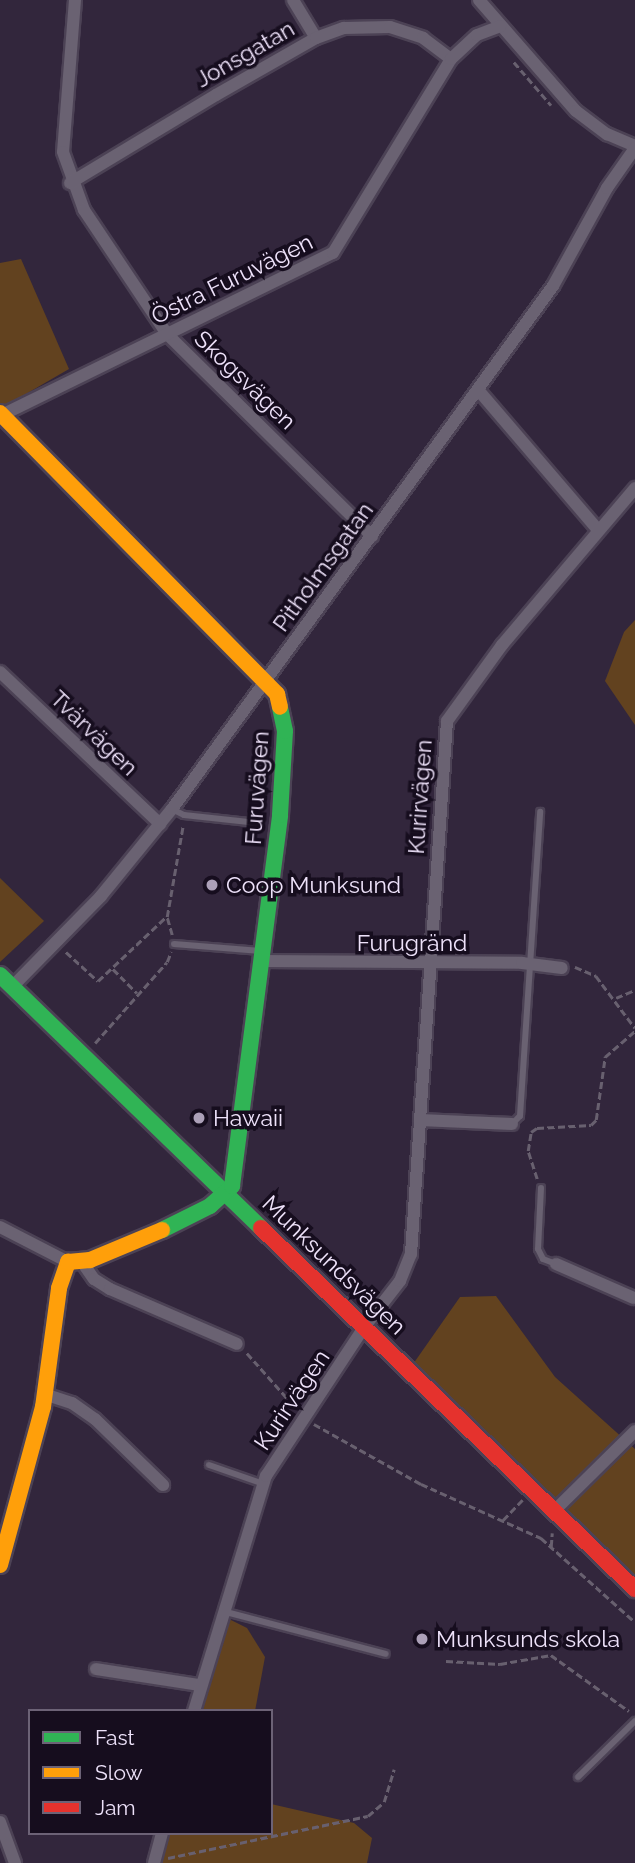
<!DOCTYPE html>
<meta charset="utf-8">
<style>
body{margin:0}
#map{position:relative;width:635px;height:1863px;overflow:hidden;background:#32263c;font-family:Raleway,sans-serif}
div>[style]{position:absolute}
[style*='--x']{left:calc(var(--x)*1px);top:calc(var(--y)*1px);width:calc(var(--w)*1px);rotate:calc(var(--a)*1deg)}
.green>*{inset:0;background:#62421f}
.path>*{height:2.5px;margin-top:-1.25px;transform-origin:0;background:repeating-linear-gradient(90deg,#68606f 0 7px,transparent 0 10.5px)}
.roads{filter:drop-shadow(2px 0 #4c4255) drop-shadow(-2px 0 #4c4255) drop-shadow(0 2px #4c4255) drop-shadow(0 -2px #4c4255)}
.lane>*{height:6px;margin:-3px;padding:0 3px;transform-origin:3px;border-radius:3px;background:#6a6272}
.street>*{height:12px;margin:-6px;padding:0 6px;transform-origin:6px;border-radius:6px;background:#6a6272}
.fast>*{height:16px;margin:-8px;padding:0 8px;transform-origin:8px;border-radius:8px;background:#30b455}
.slow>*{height:16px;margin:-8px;padding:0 8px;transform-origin:8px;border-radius:8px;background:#ff9f0a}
.jam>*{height:16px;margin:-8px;padding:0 8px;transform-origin:8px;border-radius:8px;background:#e5322d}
.dots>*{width:19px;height:19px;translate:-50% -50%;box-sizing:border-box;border:4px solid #160d1e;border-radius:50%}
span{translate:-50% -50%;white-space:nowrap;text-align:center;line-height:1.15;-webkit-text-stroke:7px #160d1e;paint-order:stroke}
.street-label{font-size:23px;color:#eee2fa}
.poi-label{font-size:23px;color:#eee2fa}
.left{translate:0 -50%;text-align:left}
.legend{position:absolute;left:28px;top:1709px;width:245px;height:126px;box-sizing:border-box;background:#160d1e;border:2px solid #6c6276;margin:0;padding:9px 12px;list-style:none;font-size:21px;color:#eee2fa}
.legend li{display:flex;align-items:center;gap:14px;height:35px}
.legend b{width:35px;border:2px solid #6c6276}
</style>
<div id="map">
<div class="green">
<div style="clip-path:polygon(21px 259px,69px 369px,0 409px,0 263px)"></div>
<div style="clip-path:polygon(635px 620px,635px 725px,605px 681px,624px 632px)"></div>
<div style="clip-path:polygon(0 878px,44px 921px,0 962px)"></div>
<div style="clip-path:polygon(496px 1296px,555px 1377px,635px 1449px,635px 1598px,404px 1377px,460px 1297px)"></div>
<div style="clip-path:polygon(223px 1616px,247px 1628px,265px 1657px,255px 1711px,196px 1711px)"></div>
<div style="clip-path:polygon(271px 1804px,354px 1823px,372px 1838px,367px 1863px,146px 1863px,156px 1833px,271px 1833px)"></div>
</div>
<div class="path">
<div style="--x:514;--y:62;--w:57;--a:49.3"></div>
<div style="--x:172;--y:935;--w:19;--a:-106"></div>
<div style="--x:167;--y:917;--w:93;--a:-80.1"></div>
<div style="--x:66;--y:952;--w:43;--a:42.2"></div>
<div style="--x:98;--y:981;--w:93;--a:-43.3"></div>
<div style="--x:575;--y:967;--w:23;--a:23"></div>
<div style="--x:596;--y:976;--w:65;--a:53.1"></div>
<div style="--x:113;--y:969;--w:34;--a:45"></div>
<div style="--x:616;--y:998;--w:21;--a:-23"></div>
<div style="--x:95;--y:1043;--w:108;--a:-48.4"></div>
<div style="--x:167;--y:962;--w:11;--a:-68"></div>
<div style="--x:537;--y:1179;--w:29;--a:-108"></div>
<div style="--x:528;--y:1151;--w:19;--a:-81"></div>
<div style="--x:531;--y:1132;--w:7;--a:-34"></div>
<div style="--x:537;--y:1128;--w:54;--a:-3.2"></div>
<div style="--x:591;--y:1125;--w:7;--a:-45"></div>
<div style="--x:596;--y:1120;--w:64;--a:-81.9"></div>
<div style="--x:605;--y:1057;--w:40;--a:-41"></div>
<div style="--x:247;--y:1353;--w:74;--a:48.3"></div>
<div style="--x:314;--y:1424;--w:123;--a:29.3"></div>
<div style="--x:421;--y:1484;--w:132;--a:24.2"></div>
<div style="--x:541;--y:1538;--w:126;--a:41.8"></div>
<div style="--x:503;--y:1520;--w:28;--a:-46"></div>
<div style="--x:551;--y:1547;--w:14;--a:-86"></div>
<div style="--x:446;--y:1661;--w:54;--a:3.2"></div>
<div style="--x:500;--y:1664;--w:52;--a:-10"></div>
<div style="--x:551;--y:1655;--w:96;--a:35.7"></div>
<div style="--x:168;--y:1858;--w:204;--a:-11.9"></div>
<div style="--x:368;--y:1816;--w:21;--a:-41"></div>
<div style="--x:384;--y:1802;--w:34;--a:-73"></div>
</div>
<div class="roads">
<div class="lane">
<div style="--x:172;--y:809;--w:13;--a:27"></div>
<div style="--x:184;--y:815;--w:65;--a:6.1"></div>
<div style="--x:174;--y:944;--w:87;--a:4.6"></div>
<div style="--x:512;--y:1124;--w:11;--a:-45"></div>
<div style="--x:520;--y:1116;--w:305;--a:-86.2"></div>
<div style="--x:541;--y:1188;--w:61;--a:92.8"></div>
<div style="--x:538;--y:1249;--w:11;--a:63"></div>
<div style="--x:543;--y:1259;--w:14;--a:21"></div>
<div style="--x:209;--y:1465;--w:58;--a:19.1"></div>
<div style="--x:226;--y:1612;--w:165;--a:14.7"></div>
<div style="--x:578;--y:1777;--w:80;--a:-44.5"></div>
</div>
<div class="street">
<div style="--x:75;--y:0;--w:152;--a:94.5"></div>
<div style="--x:63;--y:152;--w:62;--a:70.1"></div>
<div style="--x:84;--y:210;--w:149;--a:56.2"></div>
<div style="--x:167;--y:334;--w:288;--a:44.6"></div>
<div style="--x:293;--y:0;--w:44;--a:58.8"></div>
<div style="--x:479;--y:0;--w:147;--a:48.9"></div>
<div style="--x:576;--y:111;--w:39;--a:37"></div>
<div style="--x:607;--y:134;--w:30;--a:23"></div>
<div style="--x:70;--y:183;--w:170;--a:-31.1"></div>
<div style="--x:216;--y:95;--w:115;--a:-29.7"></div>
<div style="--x:316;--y:38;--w:30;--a:-20"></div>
<div style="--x:344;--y:28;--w:46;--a:-1.2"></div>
<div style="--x:390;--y:27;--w:35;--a:18"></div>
<div style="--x:423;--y:38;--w:35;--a:37"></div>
<div style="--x:479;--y:391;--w:183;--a:49.4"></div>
<div style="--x:4;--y:414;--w:366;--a:-26.1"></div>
<div style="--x:333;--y:253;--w:227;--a:-58.7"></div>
<div style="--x:451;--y:59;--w:35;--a:-43"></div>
<div style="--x:477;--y:35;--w:25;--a:-21"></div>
<div style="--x:0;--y:672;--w:221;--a:43.5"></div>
<div style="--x:262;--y:961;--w:260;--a:0.4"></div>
<div style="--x:522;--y:963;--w:40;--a:7.1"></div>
<div style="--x:12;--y:987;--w:127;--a:-45.6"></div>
<div style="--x:101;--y:896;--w:112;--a:-50.8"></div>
<div style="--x:172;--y:809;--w:647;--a:-53.93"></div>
<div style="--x:553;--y:286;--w:112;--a:-61.1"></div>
<div style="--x:607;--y:188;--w:49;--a:-55"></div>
<div style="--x:420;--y:1120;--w:92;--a:2.5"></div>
<div style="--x:0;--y:1227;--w:76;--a:27.2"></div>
<div style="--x:82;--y:1262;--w:21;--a:55"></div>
<div style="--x:94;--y:1279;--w:19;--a:32"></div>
<div style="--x:110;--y:1289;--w:138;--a:23.4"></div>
<div style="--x:556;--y:1264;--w:85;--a:23.6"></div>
<div style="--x:44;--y:1394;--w:29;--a:18"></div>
<div style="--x:72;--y:1403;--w:28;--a:35"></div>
<div style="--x:95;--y:1419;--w:95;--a:44.1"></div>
<div style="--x:554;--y:1511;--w:114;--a:-44.6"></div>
<div style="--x:96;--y:1669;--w:104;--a:8.8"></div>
<div style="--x:194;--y:1711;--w:246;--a:-73"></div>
<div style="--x:266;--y:1476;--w:180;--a:-56.6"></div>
<div style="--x:365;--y:1326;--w:57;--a:-52.1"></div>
<div style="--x:400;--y:1281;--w:29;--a:-68"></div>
<div style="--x:411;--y:1254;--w:534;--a:-86.14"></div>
<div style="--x:447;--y:721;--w:94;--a:-54.1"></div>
<div style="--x:502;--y:645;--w:206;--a:-49.7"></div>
<div style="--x:0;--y:1822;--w:44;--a:69.9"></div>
<div style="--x:154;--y:1863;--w:31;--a:-75"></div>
</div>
<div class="fast">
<div style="--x:0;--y:975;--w:363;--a:44.1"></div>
<div style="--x:162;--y:1230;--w:54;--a:-26.6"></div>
<div style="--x:210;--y:1206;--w:30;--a:-42"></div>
<div style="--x:232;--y:1186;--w:374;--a:-82.6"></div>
<div style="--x:280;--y:815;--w:84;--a:-86.6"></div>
<div style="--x:285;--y:731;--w:25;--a:-102"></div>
</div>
<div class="slow">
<div style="--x:0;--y:413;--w:395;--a:45.4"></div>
<div style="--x:277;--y:694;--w:13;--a:77"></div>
<div style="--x:0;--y:1565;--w:164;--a:-74.8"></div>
<div style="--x:43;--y:1407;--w:120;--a:-82.3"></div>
<div style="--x:59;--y:1288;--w:28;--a:-71"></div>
<div style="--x:68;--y:1262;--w:22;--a:-5"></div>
<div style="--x:90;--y:1260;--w:78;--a:-22.6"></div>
</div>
<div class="jam">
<div style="--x:261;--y:1228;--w:520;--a:43.99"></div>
</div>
</div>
<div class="dots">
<div style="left:212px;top:885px;background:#aca0b8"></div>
<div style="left:199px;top:1118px;background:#aca0b8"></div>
<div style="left:422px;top:1639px;background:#aca0b8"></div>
</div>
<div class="street-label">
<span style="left:245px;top:54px;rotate:-30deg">Jonsgatan</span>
<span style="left:232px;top:279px;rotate:-26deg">Östra Furuvägen</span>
<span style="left:245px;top:380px;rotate:44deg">Skogsvägen</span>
<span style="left:323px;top:567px;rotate:-54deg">Pitholmsgatan</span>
<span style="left:94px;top:733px;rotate:44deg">Tvärvägen</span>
<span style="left:257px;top:788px;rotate:-86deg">Furuvägen</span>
<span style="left:420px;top:797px;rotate:-86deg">Kurirvägen</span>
<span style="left:412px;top:943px">Furugränd</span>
<span style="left:334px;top:1265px;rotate:44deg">Munksundsvägen</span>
<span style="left:292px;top:1400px;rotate:-56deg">Kurirvägen</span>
</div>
<div class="poi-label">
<span class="left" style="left:226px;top:885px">Coop Munksund</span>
<span class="left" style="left:213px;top:1118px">Hawaii</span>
<span class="left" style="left:436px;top:1639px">Munksunds skola</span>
</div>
<ul class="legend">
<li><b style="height:9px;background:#30b455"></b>Fast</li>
<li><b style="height:9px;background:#ff9f0a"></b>Slow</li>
<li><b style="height:9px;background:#e5322d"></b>Jam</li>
</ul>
</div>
